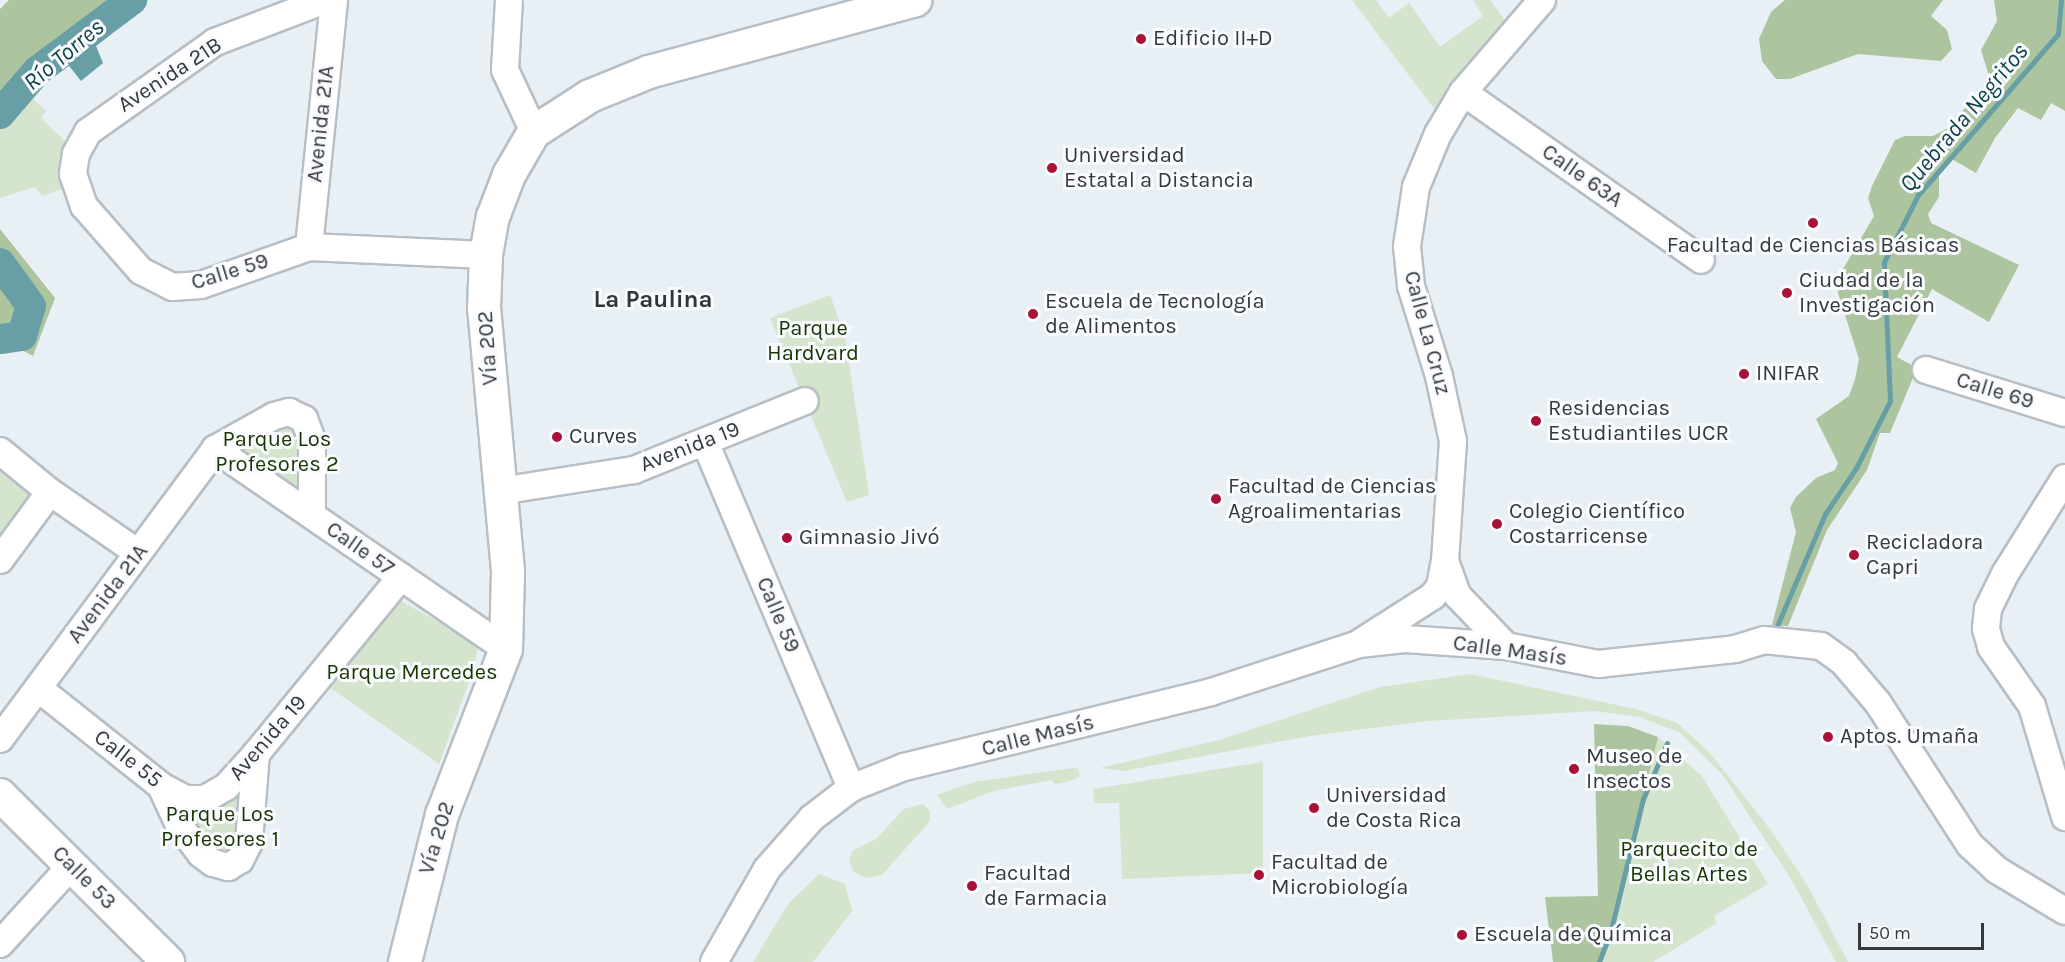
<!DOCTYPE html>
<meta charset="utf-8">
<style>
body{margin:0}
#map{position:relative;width:2065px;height:962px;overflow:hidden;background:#e8eff5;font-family:Karla,sans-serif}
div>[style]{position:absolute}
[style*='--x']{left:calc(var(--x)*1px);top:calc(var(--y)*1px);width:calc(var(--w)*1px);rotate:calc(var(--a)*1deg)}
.green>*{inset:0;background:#d5e4cc}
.forest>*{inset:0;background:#adc59f}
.water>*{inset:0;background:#689fa7}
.stream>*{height:5px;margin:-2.5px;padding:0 2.5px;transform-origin:2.5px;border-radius:2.5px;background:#689fa7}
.river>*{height:30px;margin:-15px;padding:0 15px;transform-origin:15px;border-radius:15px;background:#689fa7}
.roads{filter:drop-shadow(2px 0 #b7bec4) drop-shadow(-2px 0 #b7bec4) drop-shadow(0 2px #b7bec4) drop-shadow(0 -2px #b7bec4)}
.minor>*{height:26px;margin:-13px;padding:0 13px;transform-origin:13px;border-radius:13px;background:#fff}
.major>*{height:32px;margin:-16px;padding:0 16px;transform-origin:16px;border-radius:16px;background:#fff}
.dots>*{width:16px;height:16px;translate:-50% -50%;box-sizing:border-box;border:3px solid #f9fbfe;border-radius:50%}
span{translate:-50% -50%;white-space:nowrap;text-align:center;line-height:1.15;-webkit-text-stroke:6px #f9fbfe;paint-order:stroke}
.poi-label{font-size:22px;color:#36393b}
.left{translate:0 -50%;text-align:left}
.street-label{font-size:22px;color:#36393b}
.park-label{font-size:22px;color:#193600}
.water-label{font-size:24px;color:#10434a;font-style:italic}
.neighbourhood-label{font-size:24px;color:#30363a;font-weight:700}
.scale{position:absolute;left:1858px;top:923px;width:126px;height:27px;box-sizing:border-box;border:3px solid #36393b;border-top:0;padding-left:8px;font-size:18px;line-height:21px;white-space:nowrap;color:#36393b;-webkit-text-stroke:4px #f9fbfe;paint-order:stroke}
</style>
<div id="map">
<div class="green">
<div style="clip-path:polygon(1352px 0,1376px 0,1389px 18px,1409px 3px,1440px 47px,1483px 16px,1473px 0,1490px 0,1506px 22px,1465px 65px,1435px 110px)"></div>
<div style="clip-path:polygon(22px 88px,46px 111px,41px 118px,68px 144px,60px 169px,65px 188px,42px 196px,35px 187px,0 198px,0 114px)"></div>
<div style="clip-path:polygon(830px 295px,845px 337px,869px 495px,847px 502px,770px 318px)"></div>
<div style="clip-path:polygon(304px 419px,312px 515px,215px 449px)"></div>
<div style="clip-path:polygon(0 451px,50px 492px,0 560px)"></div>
<div style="clip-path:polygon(399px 600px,478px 644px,474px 668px,439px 764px,329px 687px)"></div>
<div style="clip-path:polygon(1470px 674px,1636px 709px,1677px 723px,1709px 752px,1770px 829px,1806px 883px,1848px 962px,1836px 962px,1791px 879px,1722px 774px,1679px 732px,1639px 717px,1595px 711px,1428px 721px,1310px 736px,1123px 771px,1100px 768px,1219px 740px,1380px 687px)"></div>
<div style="clip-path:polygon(1658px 737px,1702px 776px,1768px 884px,1714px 916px,1717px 923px,1653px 962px,1599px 962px,1611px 930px)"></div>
<div style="clip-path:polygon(256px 754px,253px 823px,228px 867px,188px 839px,185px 799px)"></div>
<div style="clip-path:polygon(1263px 762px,1263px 873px,1122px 879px,1119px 803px,1094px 803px,1093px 789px)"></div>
<div style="clip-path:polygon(1073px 768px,1078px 769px,1080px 776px,1068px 782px,1055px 784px,1051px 780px,994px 791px,947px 809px,937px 795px,974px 782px)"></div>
<div style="clip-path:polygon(923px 804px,930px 811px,930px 821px,882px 875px,866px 878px,854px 872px,849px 861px,852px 851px,876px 839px,904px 809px)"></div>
<div style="clip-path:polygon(819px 874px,845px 884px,852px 911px,813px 962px,753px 962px,788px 904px)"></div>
</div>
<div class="forest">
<div style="clip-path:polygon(9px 0,132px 0,37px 71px,0 114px,0 9px)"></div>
<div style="clip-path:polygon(1785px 0,1943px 0,1931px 16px,1947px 30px,1952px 49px,1941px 61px,1858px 54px,1790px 79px,1776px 79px,1762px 61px,1759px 39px,1771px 12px)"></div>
<div style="clip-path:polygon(1994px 0,2065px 0,2065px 111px,2051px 103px,2041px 120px,2018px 108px,1995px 138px,1976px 173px,1950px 158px,1939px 171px,1939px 197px,1928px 214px,1931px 223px,2019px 265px,1989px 322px,1932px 289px,1897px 357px,1917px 368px,1890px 433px,1880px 433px,1867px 470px,1827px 530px,1788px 626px,1772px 625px,1796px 532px,1790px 508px,1796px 497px,1816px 478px,1835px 470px,1838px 463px,1816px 419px,1849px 396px,1855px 379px,1859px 359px,1838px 293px,1843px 269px,1874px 216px,1868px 198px,1872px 186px,1895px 140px,1905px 136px,1933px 136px,1948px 128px,1990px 79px,1981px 50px,1997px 21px)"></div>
<div style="clip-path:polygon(0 229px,55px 298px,33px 356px,16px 347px,0 350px)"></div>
<div style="clip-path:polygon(1594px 724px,1628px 726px,1658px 737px,1611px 930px,1599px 962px,1553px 962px,1545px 897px,1598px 896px)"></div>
</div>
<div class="water">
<div style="clip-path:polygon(103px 25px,110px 35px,96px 46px,103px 63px,81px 81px,62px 57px)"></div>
</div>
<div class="stream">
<div style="--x:1777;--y:626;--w:122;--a:-66.8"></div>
<div style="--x:1825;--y:514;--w:55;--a:-56"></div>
<div style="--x:1856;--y:468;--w:75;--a:-63.1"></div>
<div style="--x:1890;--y:401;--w:139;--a:-92.5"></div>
<div style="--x:1884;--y:262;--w:75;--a:-63.1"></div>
<div style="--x:1918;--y:195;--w:213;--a:-49"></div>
<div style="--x:2058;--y:34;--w:34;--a:-85"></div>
<div style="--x:1599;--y:962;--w:34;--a:-69"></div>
<div style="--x:1611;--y:930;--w:135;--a:-76.3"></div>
<div style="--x:1643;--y:799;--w:61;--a:-66.8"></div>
</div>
<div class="river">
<div style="--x:0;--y:114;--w:57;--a:-49.3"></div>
<div style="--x:37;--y:71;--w:119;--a:-36.8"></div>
<div style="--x:0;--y:263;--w:53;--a:54.2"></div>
<div style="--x:31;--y:306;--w:31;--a:107"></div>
<div style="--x:22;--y:336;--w:22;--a:172"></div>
</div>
<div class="roads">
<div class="minor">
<div style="--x:325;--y:0;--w:118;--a:159.1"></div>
<div style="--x:215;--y:42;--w:156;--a:144.7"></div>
<div style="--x:88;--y:132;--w:25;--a:119"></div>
<div style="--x:76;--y:154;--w:20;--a:99"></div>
<div style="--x:73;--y:174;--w:34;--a:71"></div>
<div style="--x:84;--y:206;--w:86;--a:48.8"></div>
<div style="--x:141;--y:271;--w:35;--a:27"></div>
<div style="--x:172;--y:287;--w:29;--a:-4"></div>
<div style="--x:201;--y:285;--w:114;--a:-19.4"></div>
<div style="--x:309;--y:247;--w:177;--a:2.6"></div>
<div style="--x:509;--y:0;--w:70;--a:93.3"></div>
<div style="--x:505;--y:70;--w:68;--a:64.9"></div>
<div style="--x:1463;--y:92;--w:291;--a:35.2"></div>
<div style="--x:309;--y:247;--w:248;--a:-84.2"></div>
<div style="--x:1926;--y:370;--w:145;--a:17.2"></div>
<div style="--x:705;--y:442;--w:376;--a:67.1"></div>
<div style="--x:215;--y:449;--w:353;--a:34.5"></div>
<div style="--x:0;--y:451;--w:65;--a:39.4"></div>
<div style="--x:50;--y:492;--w:107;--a:34.7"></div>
<div style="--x:2065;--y:478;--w:113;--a:122"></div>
<div style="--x:2005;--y:574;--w:39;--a:116"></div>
<div style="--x:1988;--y:609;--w:20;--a:96"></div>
<div style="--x:1986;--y:629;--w:19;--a:74"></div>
<div style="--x:1991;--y:647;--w:72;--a:55.2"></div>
<div style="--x:2032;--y:706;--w:116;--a:73.4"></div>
<div style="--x:500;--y:491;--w:136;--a:-8.9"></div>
<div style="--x:634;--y:470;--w:184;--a:-22"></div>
<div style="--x:0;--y:560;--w:84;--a:-53.7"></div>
<div style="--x:1445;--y:561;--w:37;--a:70"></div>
<div style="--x:1458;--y:596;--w:69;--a:46.2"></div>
<div style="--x:1361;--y:642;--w:85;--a:-32.6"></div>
<div style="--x:1433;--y:596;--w:12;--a:-55"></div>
<div style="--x:1440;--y:586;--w:25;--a:-79"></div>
<div style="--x:1445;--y:561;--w:120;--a:-86.2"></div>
<div style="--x:1453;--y:441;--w:66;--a:-102.2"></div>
<div style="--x:1439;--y:376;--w:94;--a:-107.3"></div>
<div style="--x:1411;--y:286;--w:40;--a:-95.7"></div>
<div style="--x:1407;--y:246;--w:60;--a:-81.3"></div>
<div style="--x:1416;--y:187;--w:57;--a:-67.5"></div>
<div style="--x:1438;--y:134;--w:49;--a:-59.2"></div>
<div style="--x:1463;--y:92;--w:121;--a:-49.3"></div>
<div style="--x:38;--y:688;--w:157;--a:38.5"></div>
<div style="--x:161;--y:786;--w:27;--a:28"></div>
<div style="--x:185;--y:799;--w:20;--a:0"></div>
<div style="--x:205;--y:799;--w:24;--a:-30"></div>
<div style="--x:226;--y:787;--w:45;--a:-47.7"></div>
<div style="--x:256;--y:754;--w:229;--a:-50.7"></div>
<div style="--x:0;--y:739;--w:361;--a:-53.4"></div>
<div style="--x:215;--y:449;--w:68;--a:-29.2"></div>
<div style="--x:274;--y:416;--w:16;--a:-15"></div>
<div style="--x:289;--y:412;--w:17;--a:25"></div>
<div style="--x:304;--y:419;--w:22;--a:69"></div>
<div style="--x:312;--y:440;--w:75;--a:90"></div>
<div style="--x:161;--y:786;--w:43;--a:65.2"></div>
<div style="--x:179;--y:825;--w:36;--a:53"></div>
<div style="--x:201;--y:854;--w:15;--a:37"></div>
<div style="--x:213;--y:863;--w:16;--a:15"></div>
<div style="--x:228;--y:867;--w:14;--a:-30"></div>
<div style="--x:240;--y:860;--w:20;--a:-63"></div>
<div style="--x:249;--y:842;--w:88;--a:-85.5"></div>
<div style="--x:0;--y:944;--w:105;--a:-47.7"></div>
<div style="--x:714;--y:962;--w:107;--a:-60.3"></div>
<div style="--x:767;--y:869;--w:68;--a:-48.6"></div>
<div style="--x:812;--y:818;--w:49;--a:-37.6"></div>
<div style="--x:851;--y:788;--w:57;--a:-21.6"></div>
<div style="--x:904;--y:767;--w:316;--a:-13.7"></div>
<div style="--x:1211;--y:692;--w:156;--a:-18"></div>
<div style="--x:1359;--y:644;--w:46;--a:-6.2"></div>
<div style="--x:1405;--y:639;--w:101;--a:4"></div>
<div style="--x:1506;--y:646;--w:94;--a:11.1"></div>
<div style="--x:1598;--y:664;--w:138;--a:-6.2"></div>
<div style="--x:1735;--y:649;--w:30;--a:-17"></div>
<div style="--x:1764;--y:640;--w:57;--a:6"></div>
<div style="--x:1821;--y:646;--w:29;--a:36"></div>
<div style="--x:1844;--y:663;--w:52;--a:49.6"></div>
<div style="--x:1878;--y:703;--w:169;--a:57.1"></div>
<div style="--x:1970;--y:845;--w:37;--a:43"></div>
<div style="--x:1997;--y:870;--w:79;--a:31.1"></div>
</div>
<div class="major">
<div style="--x:0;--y:795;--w:237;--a:44.8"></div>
<div style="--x:405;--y:962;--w:152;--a:-75.9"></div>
<div style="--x:442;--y:815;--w:178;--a:-68.9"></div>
<div style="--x:506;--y:649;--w:78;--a:-88.5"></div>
<div style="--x:508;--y:571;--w:264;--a:-95.2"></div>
<div style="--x:484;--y:308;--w:53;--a:-87.8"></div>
<div style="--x:486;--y:255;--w:39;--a:-80"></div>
<div style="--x:493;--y:217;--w:45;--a:-69.1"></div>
<div style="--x:509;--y:175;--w:50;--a:-59.8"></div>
<div style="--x:534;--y:132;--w:67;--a:-32.7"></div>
<div style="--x:590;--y:96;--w:64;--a:-22.1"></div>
<div style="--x:649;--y:72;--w:276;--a:-15.1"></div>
</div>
</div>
<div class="dots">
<div style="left:1141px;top:39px;background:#a91139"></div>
<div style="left:1052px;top:168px;background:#a91139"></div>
<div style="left:1813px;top:223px;background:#a91139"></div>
<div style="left:1787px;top:293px;background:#a91139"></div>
<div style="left:1033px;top:314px;background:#a91139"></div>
<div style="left:1744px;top:374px;background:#a91139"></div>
<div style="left:1536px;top:421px;background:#a91139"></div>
<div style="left:557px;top:437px;background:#a91139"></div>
<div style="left:1216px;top:499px;background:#a91139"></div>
<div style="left:1497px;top:524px;background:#a91139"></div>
<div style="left:787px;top:538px;background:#a91139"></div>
<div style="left:1854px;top:555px;background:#a91139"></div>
<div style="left:1828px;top:737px;background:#a91139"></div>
<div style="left:1574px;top:769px;background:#a91139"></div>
<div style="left:1314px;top:808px;background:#a91139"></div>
<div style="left:1259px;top:875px;background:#a91139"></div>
<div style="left:972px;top:886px;background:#a91139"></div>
<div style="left:1462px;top:935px;background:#a91139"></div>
</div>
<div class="poi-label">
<span class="left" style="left:1153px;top:39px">Edificio II+D</span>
<span class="left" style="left:1064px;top:168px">Universidad<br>Estatal a Distancia</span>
<span style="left:1813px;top:246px">Facultad de Ciencias Básicas</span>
<span class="left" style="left:1799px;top:293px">Ciudad de la<br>Investigación</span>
<span class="left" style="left:1045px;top:314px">Escuela de Tecnología<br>de Alimentos</span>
<span class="left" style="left:1756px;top:374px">INIFAR</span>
<span class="left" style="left:1548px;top:421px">Residencias<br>Estudiantiles UCR</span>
<span class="left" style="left:569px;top:437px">Curves</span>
<span class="left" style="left:1228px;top:499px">Facultad de Ciencias<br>Agroalimentarias</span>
<span class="left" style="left:1509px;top:524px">Colegio Científico<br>Costarricense</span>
<span class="left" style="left:799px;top:538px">Gimnasio Jivó</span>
<span class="left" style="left:1866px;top:555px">Recicladora<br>Capri</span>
<span class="left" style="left:1840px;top:737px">Aptos. Umaña</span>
<span class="left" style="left:1586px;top:769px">Museo de<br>Insectos</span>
<span class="left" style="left:1326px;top:808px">Universidad<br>de Costa Rica</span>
<span class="left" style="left:1271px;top:875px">Facultad de<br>Microbiología</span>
<span class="left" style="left:984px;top:886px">Facultad<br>de Farmacia</span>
<span class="left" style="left:1474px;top:935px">Escuela de Química</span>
</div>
<div class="street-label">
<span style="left:170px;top:75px;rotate:-33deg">Avenida 21B</span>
<span style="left:321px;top:124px;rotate:-84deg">Avenida 21A</span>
<span style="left:1582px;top:176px;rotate:35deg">Calle 63A</span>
<span style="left:230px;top:272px;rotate:-17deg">Calle 59</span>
<span style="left:1427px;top:333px;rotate:75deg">Calle La Cruz</span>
<span style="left:488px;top:348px;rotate:-94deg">Vía 202</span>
<span style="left:1995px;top:391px;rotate:17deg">Calle 69</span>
<span style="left:690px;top:447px;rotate:-21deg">Avenida 19</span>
<span style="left:360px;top:549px;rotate:35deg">Calle 57</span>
<span style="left:108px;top:594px;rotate:-53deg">Avenida 21A</span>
<span style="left:778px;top:615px;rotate:67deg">Calle 59</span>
<span style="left:1510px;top:651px;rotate:8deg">Calle Masís</span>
<span style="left:1038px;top:736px;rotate:-14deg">Calle Masís</span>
<span style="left:268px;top:738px;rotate:-49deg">Avenida 19</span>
<span style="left:128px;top:759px;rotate:38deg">Calle 55</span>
<span style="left:437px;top:838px;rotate:-73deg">Vía 202</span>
<span style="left:84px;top:878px;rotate:45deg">Calle 53</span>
</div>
<div class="park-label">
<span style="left:813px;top:341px">Parque<br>Hardvard</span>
<span style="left:277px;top:452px">Parque Los<br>Profesores 2</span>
<span style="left:412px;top:673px">Parque Mercedes</span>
<span style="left:220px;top:827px">Parque Los<br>Profesores 1</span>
<span style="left:1689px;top:862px">Parquecito de<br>Bellas Artes</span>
</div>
<div class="water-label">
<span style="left:64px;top:55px;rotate:-40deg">Río Torres</span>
<span style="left:1964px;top:118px;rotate:-50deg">Quebrada Negritos</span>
</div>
<div class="neighbourhood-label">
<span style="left:653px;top:300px">La Paulina</span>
</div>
<div class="scale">50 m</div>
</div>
